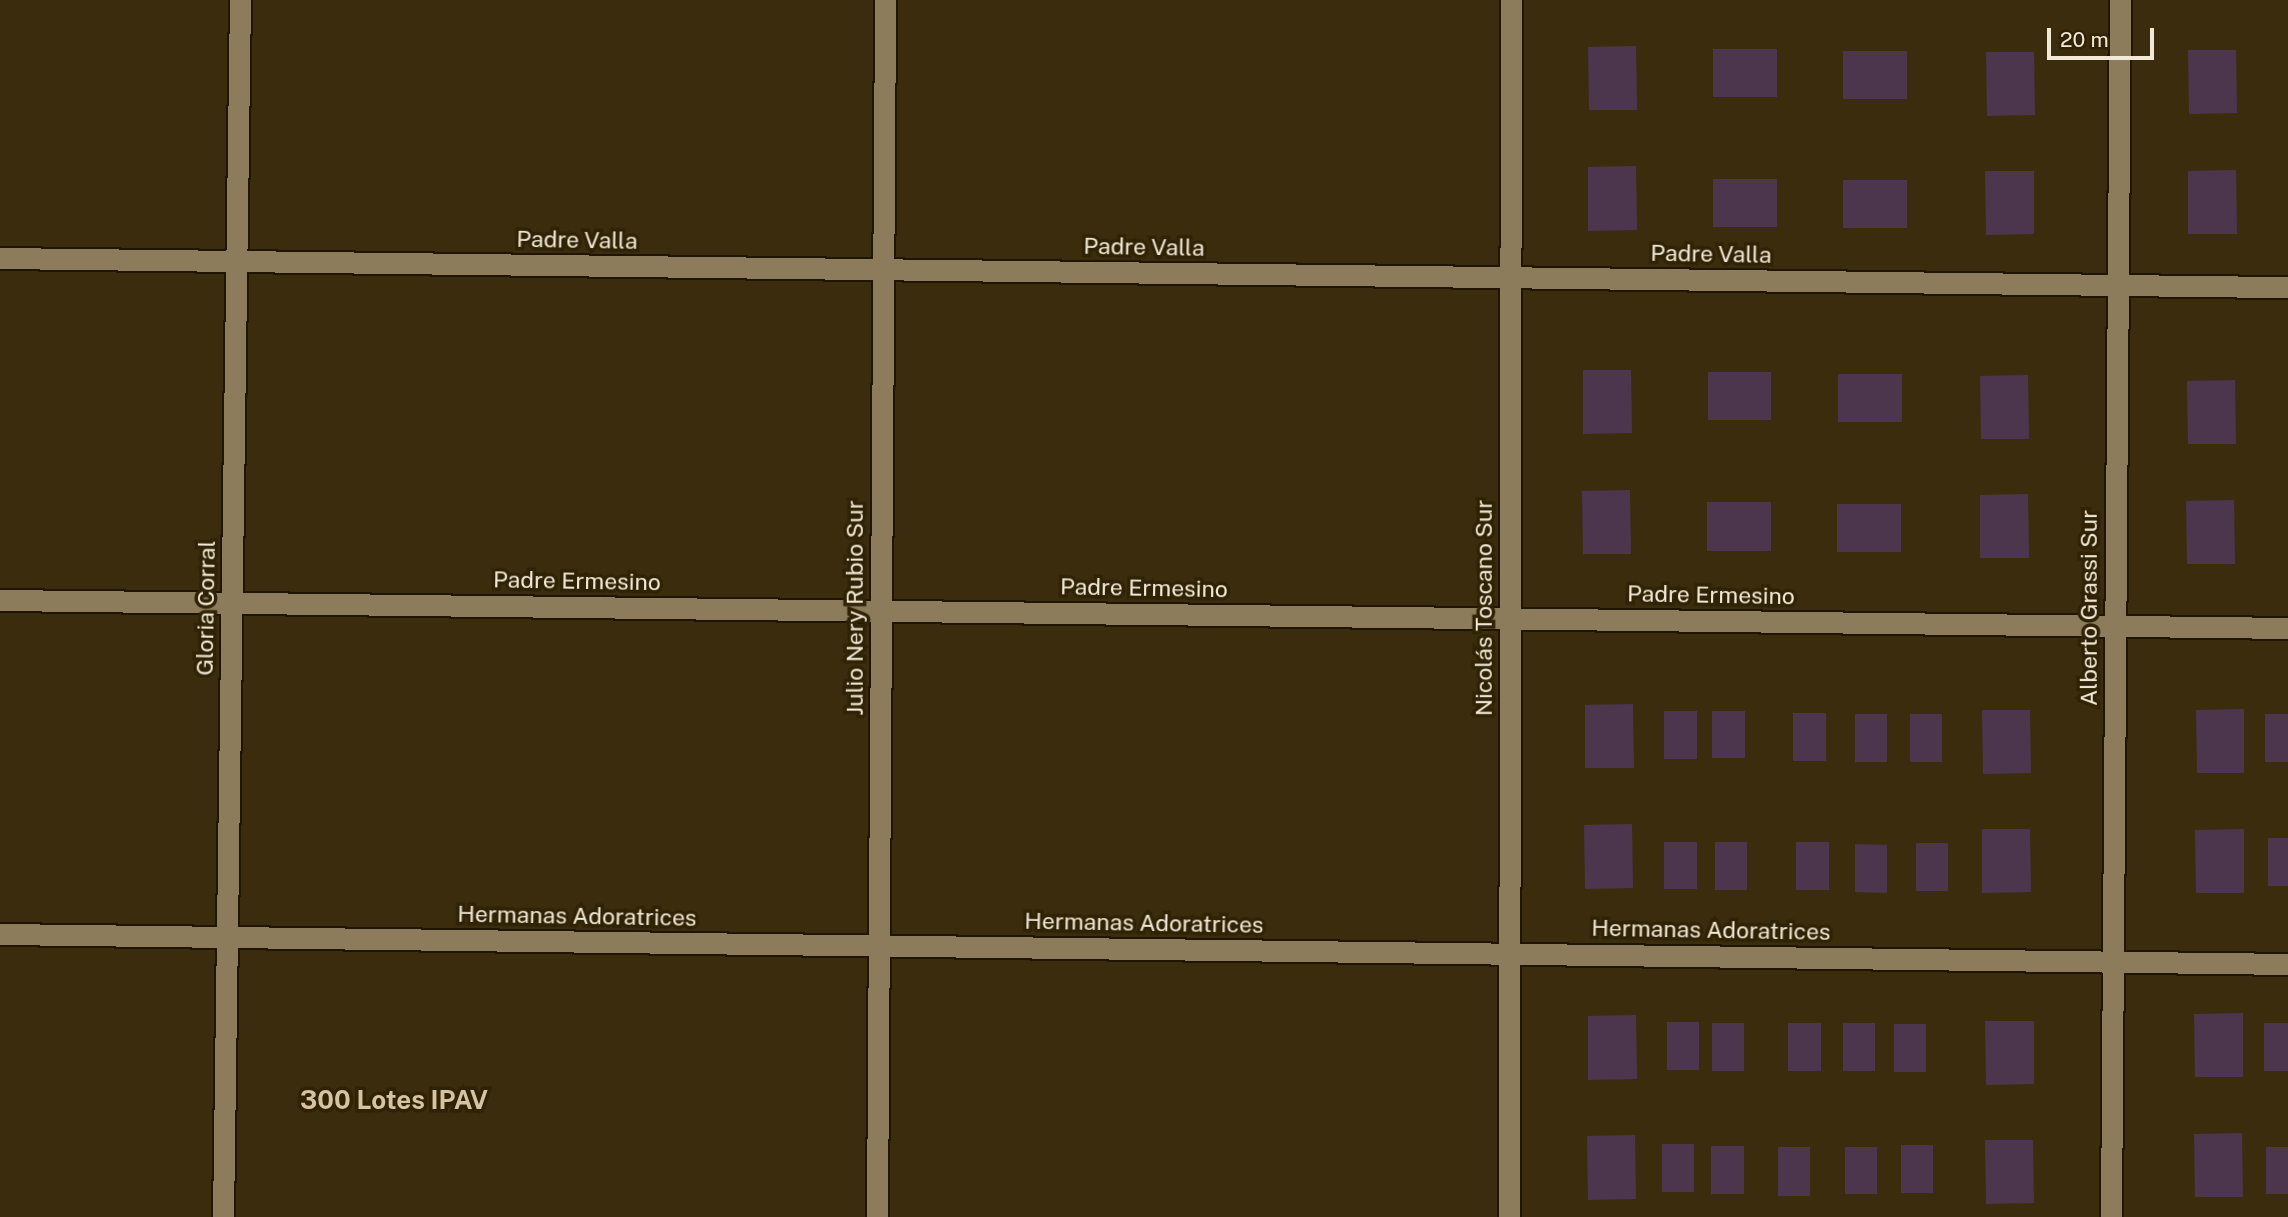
<!DOCTYPE html>
<meta charset="utf-8">
<style>
body{margin:0}
#map{position:relative;width:2288px;height:1217px;overflow:hidden;background:#3b2c0e;font-family:"Public Sans",sans-serif}
div>[style]{position:absolute}
[style*='--x']{left:calc(var(--x)*1px);top:calc(var(--y)*1px);width:calc(var(--w)*1px);rotate:calc(var(--a)*1deg)}
.building>*{inset:0;background:#4c364e}
.roads{filter:drop-shadow(2px 0 #1f1501) drop-shadow(-2px 0 #1f1501) drop-shadow(0 2px #1f1501) drop-shadow(0 -2px #1f1501)}
.minor>*{height:21px;margin:-10.5px;padding:0 10.5px;transform-origin:10.5px;border-radius:10.5px;background:#8d7c5c}
span{translate:-50% -50%;white-space:nowrap;text-align:center;line-height:1.15;-webkit-text-stroke:7px #302204;paint-order:stroke}
.street-label{font-size:23px;color:#f2e8d7}
.quarter-label{font-size:26px;color:#d5c3a1;font-weight:700}
.scale{position:absolute;left:2047px;top:28px;width:107px;height:32px;box-sizing:border-box;border:4px solid #f2e8d7;border-top:0;padding-left:9px;font-size:21px;line-height:24px;white-space:nowrap;color:#f2e8d7;-webkit-text-stroke:5px #302204;paint-order:stroke}
</style>
<div id="map">
<div class="building">
<div style="clip-path:polygon(1636px 46px,1637px 110px,1589px 110px,1588px 47px)"></div>
<div style="clip-path:polygon(1713px 49px,1777px 49px,1777px 97px,1713px 97px)"></div>
<div style="clip-path:polygon(2188px 50px,2236px 50px,2237px 113px,2189px 114px)"></div>
<div style="clip-path:polygon(1843px 51px,1907px 51px,1907px 99px,1843px 99px)"></div>
<div style="clip-path:polygon(1986px 52px,2034px 52px,2035px 115px,1987px 116px)"></div>
<div style="clip-path:polygon(1636px 166px,1637px 230px,1588px 231px,1588px 167px)"></div>
<div style="clip-path:polygon(2236px 170px,2237px 234px,2188px 234px,2188px 171px)"></div>
<div style="clip-path:polygon(1985px 171px,2034px 171px,2034px 234px,1986px 235px)"></div>
<div style="clip-path:polygon(1713px 179px,1777px 179px,1777px 227px,1713px 227px)"></div>
<div style="clip-path:polygon(1843px 180px,1907px 180px,1907px 228px,1843px 228px)"></div>
<div style="clip-path:polygon(1583px 370px,1631px 370px,1632px 433px,1583px 434px)"></div>
<div style="clip-path:polygon(1708px 372px,1771px 372px,1771px 420px,1708px 420px)"></div>
<div style="clip-path:polygon(1838px 374px,1902px 374px,1902px 422px,1838px 422px)"></div>
<div style="clip-path:polygon(2028px 375px,2029px 439px,1981px 439px,1980px 376px)"></div>
<div style="clip-path:polygon(2235px 380px,2236px 444px,2188px 444px,2187px 381px)"></div>
<div style="clip-path:polygon(1630px 490px,1631px 554px,1583px 554px,1582px 491px)"></div>
<div style="clip-path:polygon(2028px 494px,2029px 558px,1980px 558px,1980px 495px)"></div>
<div style="clip-path:polygon(2234px 500px,2235px 564px,2187px 564px,2186px 501px)"></div>
<div style="clip-path:polygon(1707px 502px,1771px 502px,1771px 551px,1707px 551px)"></div>
<div style="clip-path:polygon(1837px 504px,1901px 504px,1901px 552px,1837px 552px)"></div>
<div style="clip-path:polygon(1633px 704px,1634px 768px,1585px 768px,1585px 705px)"></div>
<div style="clip-path:polygon(2244px 709px,2244px 773px,2197px 773px,2196px 710px)"></div>
<div style="clip-path:polygon(1982px 710px,2030px 710px,2031px 773px,1983px 774px)"></div>
<div style="clip-path:polygon(1664px 711px,1697px 711px,1697px 759px,1664px 759px)"></div>
<div style="clip-path:polygon(1712px 711px,1745px 711px,1745px 758px,1712px 758px)"></div>
<div style="clip-path:polygon(1793px 713px,1826px 713px,1826px 761px,1793px 761px)"></div>
<div style="clip-path:polygon(1855px 714px,1887px 714px,1887px 762px,1855px 762px)"></div>
<div style="clip-path:polygon(1910px 714px,1942px 714px,1942px 762px,1910px 762px)"></div>
<div style="clip-path:polygon(2265px 714px,2288px 714px,2288px 762px,2265px 762px)"></div>
<div style="clip-path:polygon(1632px 824px,1633px 888px,1585px 889px,1584px 825px)"></div>
<div style="clip-path:polygon(1982px 829px,2030px 829px,2031px 892px,1982px 893px)"></div>
<div style="clip-path:polygon(2244px 829px,2244px 893px,2196px 893px,2195px 830px)"></div>
<div style="clip-path:polygon(2268px 838px,2288px 838px,2288px 886px,2268px 886px)"></div>
<div style="clip-path:polygon(1664px 842px,1697px 842px,1697px 889px,1664px 889px)"></div>
<div style="clip-path:polygon(1715px 842px,1747px 842px,1747px 890px,1715px 890px)"></div>
<div style="clip-path:polygon(1796px 842px,1829px 842px,1829px 890px,1796px 890px)"></div>
<div style="clip-path:polygon(1916px 843px,1948px 843px,1948px 891px,1916px 891px)"></div>
<div style="clip-path:polygon(1855px 844px,1887px 845px,1887px 893px,1855px 892px)"></div>
<div style="clip-path:polygon(2243px 1013px,2243px 1077px,2195px 1077px,2194px 1014px)"></div>
<div style="clip-path:polygon(1636px 1015px,1637px 1079px,1588px 1080px,1588px 1016px)"></div>
<div style="clip-path:polygon(1985px 1021px,2034px 1021px,2034px 1084px,1986px 1085px)"></div>
<div style="clip-path:polygon(1667px 1022px,1699px 1022px,1699px 1070px,1667px 1070px)"></div>
<div style="clip-path:polygon(1712px 1023px,1744px 1023px,1744px 1071px,1712px 1071px)"></div>
<div style="clip-path:polygon(1788px 1023px,1821px 1023px,1821px 1071px,1788px 1071px)"></div>
<div style="clip-path:polygon(1843px 1023px,1875px 1023px,1875px 1071px,1843px 1071px)"></div>
<div style="clip-path:polygon(2264px 1023px,2288px 1023px,2288px 1071px,2264px 1071px)"></div>
<div style="clip-path:polygon(1894px 1024px,1926px 1024px,1926px 1072px,1894px 1072px)"></div>
<div style="clip-path:polygon(2242px 1133px,2243px 1197px,2195px 1197px,2194px 1134px)"></div>
<div style="clip-path:polygon(1635px 1135px,1636px 1199px,1588px 1200px,1587px 1136px)"></div>
<div style="clip-path:polygon(1985px 1140px,2033px 1140px,2034px 1203px,1986px 1204px)"></div>
<div style="clip-path:polygon(1662px 1144px,1694px 1144px,1694px 1192px,1662px 1192px)"></div>
<div style="clip-path:polygon(1901px 1145px,1933px 1145px,1933px 1193px,1901px 1193px)"></div>
<div style="clip-path:polygon(1711px 1146px,1744px 1146px,1744px 1194px,1711px 1194px)"></div>
<div style="clip-path:polygon(1778px 1147px,1810px 1147px,1810px 1196px,1778px 1196px)"></div>
<div style="clip-path:polygon(1845px 1147px,1877px 1147px,1877px 1194px,1845px 1194px)"></div>
<div style="clip-path:polygon(2266px 1147px,2288px 1147px,2288px 1194px,2266px 1194px)"></div>
</div>
<div class="roads">
<div class="minor">
<div style="--x:0;--y:258;--w:2288;--a:0.73"></div>
<div style="--x:0;--y:600;--w:2288;--a:0.7"></div>
<div style="--x:0;--y:934;--w:2288;--a:0.75"></div>
<div style="--x:223;--y:1217;--w:1217;--a:-89.2"></div>
<div style="--x:877;--y:1217;--w:1217;--a:-89.62"></div>
<div style="--x:1509;--y:1217;--w:1217;--a:-89.91"></div>
<div style="--x:2111;--y:1217;--w:1217;--a:-89.58"></div>
</div>
</div>
<div class="street-label">
<span style="left:577px;top:240px;rotate:1deg">Padre Valla</span>
<span style="left:1144px;top:247px;rotate:1deg">Padre Valla</span>
<span style="left:1711px;top:254px;rotate:1deg">Padre Valla</span>
<span style="left:577px;top:581px;rotate:1deg">Padre Ermesino</span>
<span style="left:1144px;top:588px;rotate:1deg">Padre Ermesino</span>
<span style="left:1711px;top:595px;rotate:1deg">Padre Ermesino</span>
<span style="left:206px;top:608px;rotate:-89deg">Gloria Corral</span>
<span style="left:855px;top:608px;rotate:-90deg">Julio Nery Rubio Sur</span>
<span style="left:1484px;top:608px;rotate:-90deg">Nicolás Toscano Sur</span>
<span style="left:2089px;top:608px;rotate:-90deg">Alberto Grassi Sur</span>
<span style="left:577px;top:916px;rotate:1deg">Hermanas Adoratrices</span>
<span style="left:1144px;top:923px;rotate:1deg">Hermanas Adoratrices</span>
<span style="left:1711px;top:930px;rotate:1deg">Hermanas Adoratrices</span>
</div>
<div class="quarter-label">
<span style="left:394px;top:1100px">300 Lotes IPAV</span>
</div>
<div class="scale">20 m</div>
</div>
